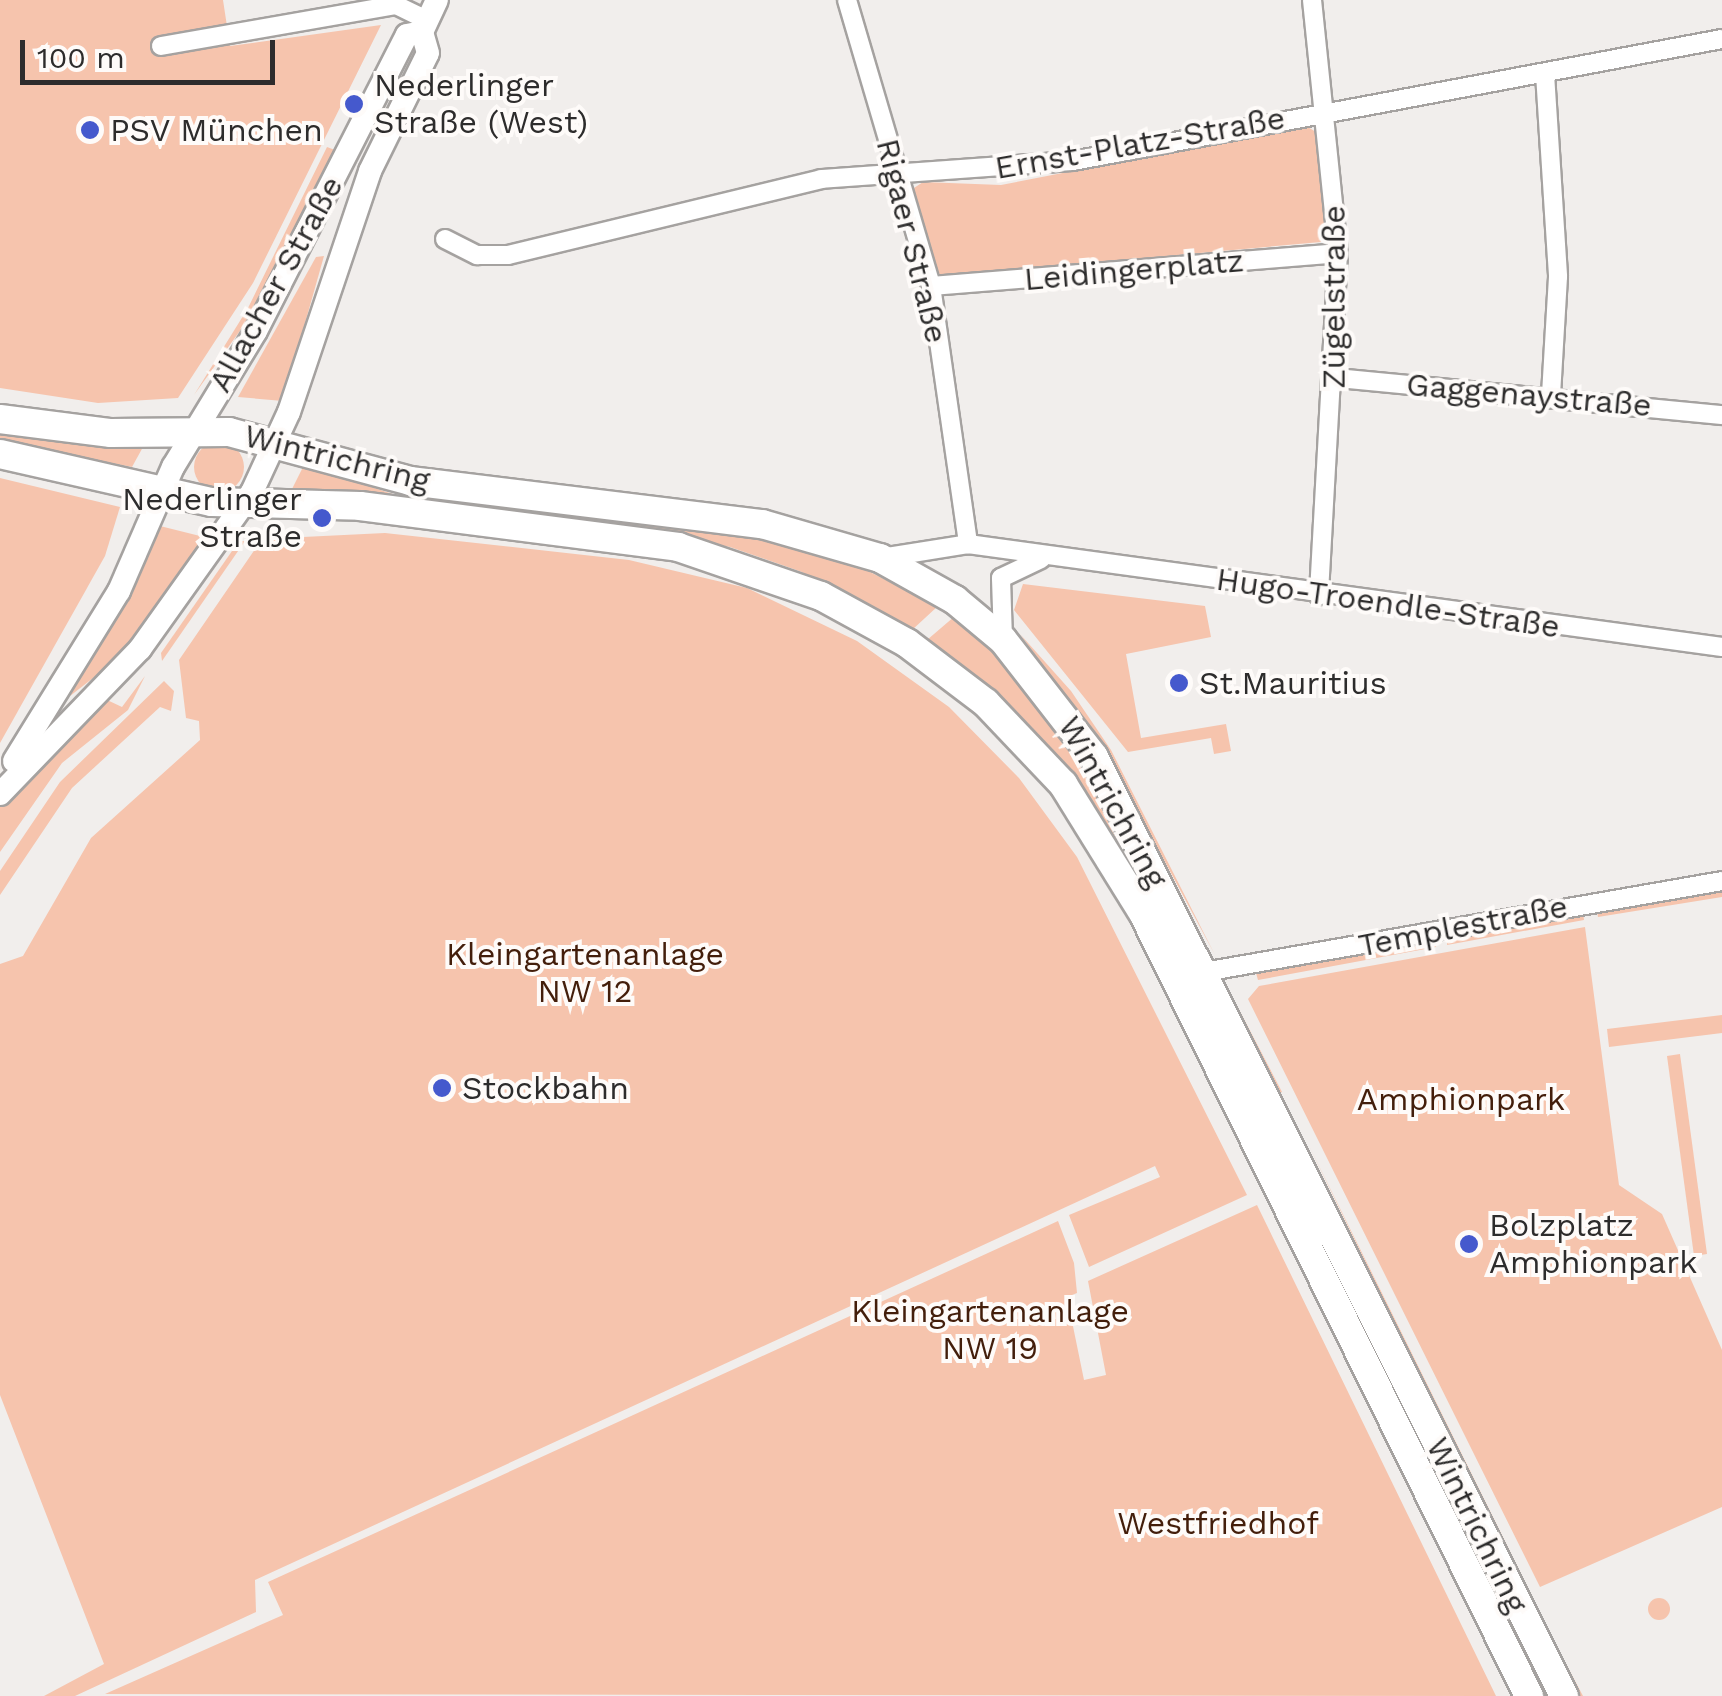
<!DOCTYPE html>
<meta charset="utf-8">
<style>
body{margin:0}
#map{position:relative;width:1722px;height:1696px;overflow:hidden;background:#f1eeec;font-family:"Work Sans",sans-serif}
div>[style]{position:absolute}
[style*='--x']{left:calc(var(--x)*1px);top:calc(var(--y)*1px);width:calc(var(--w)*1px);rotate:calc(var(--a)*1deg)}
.green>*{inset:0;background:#f6c4ad}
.round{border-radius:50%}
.roads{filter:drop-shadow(2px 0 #a5a2a0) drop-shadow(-2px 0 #a5a2a0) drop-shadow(0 2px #a5a2a0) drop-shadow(0 -2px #a5a2a0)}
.street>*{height:18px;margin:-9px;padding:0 9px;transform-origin:9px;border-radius:9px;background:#fff}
.secondary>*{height:22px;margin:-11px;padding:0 11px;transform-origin:11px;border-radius:11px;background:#fff}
.primary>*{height:28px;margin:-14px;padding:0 14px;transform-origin:14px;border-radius:14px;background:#fff}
.dots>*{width:28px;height:28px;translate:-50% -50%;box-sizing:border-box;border:5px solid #fefbf9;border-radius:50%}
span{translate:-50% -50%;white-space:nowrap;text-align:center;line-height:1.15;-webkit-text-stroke:8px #fefbf9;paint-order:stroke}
.poi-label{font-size:32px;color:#2d2c2c}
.left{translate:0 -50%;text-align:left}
.right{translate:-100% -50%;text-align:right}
.street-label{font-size:32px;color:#2d2c2c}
.park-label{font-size:32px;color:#431e0b}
.scale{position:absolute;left:20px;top:40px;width:255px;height:45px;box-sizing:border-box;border:5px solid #2d2c2c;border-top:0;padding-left:12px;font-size:30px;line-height:35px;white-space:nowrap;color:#2d2c2c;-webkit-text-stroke:8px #fefbf9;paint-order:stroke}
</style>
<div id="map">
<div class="green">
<div style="clip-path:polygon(0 0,223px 0,230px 46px,381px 25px,253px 283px,178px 398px,98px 403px,0 388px)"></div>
<div style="clip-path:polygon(1306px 126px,1321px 135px,1328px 226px,1321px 242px,946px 276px,932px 271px,908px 192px,923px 182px,1001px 185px)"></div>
<div style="clip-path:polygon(327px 147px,335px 150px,252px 314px,194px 395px,248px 308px)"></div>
<div style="clip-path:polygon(324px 256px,283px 401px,238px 397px,316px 257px)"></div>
<div style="clip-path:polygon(0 430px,105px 445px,143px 447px,132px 467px,0 441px)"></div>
<div class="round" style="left:194px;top:442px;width:50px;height:50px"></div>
<div style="clip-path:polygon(304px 465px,402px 497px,768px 538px,852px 563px,938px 606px,912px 630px,802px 572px,730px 547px,583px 520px,291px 491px)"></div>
<div style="clip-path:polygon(0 478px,120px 507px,105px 556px,0 743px)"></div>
<div style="clip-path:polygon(156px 525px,204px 537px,115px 661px,70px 696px)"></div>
<div style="clip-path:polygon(385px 533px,629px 560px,747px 588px,857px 641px,949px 707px,1019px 778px,1077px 857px,1247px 1195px,1089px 1267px,1069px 1215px,1160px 1177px,1155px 1166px,255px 1580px,256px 1612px,75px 1696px,44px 1696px,104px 1664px,0 1395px,0 964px,23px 956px,91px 838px,200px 740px,199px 721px,186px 718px,179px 660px,262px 539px)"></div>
<div style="clip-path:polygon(239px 541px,245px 541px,162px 661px,161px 653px)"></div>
<div style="clip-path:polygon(1023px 584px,1205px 606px,1211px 637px,1126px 654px,1141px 738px,1226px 724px,1231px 751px,1214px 754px,1211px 738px,1128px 752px,1014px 610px)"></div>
<div style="clip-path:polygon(955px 616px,1007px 661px,1076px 747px,1550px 1696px,1059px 761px,927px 640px)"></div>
<div style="clip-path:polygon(1020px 634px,1071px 691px,1111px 750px,1215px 955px,1107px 754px)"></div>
<div style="clip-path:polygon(145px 676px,128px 710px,62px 763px,0 852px,0 803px,105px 699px,122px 707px)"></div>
<div style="clip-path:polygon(164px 681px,174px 691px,171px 711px,160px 707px,72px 788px,0 895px,0 871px,60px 782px)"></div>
<div style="clip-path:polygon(1722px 890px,1722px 897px,1598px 917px,1597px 911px)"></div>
<div style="clip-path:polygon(1583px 912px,1584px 920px,1447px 945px,1447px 939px)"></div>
<div style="clip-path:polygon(1585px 927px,1619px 1185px,1662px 1214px,1722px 1350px,1722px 1507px,1540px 1587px,1248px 999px,1259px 986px)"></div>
<div style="clip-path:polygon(1434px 940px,1436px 947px,1258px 980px,1256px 973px)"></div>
<div style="clip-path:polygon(1232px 996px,1282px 1092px,1278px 1094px,1232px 1002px)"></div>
<div style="clip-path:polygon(1722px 1015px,1722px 1033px,1609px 1047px,1607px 1029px)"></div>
<div style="clip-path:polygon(1680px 1054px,1707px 1254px,1694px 1256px,1667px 1056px)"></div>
<div style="clip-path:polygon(1308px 1144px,1562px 1656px,1583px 1696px,1577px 1696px)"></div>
<div style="clip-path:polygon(1257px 1205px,1496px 1696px,105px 1694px,283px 1615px,268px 1582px,1058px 1221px,1074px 1263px,1077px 1293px,1067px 1297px,1084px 1380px,1106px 1375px,1088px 1281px)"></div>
<div class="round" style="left:1648px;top:1598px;width:22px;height:22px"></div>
</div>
<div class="roads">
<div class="street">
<div style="--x:847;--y:0;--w:298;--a:73.6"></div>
<div style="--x:931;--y:286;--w:261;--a:81.8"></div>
<div style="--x:1312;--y:0;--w:254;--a:84.1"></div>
<div style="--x:1338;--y:253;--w:343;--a:93.2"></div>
<div style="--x:161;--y:46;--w:239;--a:-9.9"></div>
<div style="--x:396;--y:5;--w:34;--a:26"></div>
<div style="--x:1545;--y:74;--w:203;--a:86.3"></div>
<div style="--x:1558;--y:277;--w:117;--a:93.4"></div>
<div style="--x:445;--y:239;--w:36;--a:27"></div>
<div style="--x:477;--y:255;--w:31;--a:0"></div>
<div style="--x:508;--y:255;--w:322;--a:-13.6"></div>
<div style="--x:821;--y:179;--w:253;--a:-4.1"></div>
<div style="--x:1073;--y:161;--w:660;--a:-10.65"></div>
<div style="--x:931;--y:286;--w:408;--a:-4.6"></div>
<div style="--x:1337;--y:378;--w:387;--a:5.5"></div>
<div style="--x:881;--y:558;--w:88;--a:-9.1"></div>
<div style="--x:968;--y:544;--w:761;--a:7.78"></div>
<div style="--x:1003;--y:639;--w:61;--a:-91.9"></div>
<div style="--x:1001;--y:578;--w:44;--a:-25.4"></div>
<div style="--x:1204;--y:972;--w:526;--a:-9.96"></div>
</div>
<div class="secondary">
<div style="--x:14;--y:761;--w:200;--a:-58.3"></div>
<div style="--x:119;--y:591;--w:135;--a:-66.5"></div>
<div style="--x:173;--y:467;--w:159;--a:-58.6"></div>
<div style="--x:256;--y:331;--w:332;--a:-63"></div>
<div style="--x:407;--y:35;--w:15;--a:-11"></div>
<div style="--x:0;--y:794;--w:202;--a:-46"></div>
<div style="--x:140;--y:649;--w:193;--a:-54.5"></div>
<div style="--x:252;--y:492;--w:88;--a:-65.2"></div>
<div style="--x:289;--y:412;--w:254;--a:-71.4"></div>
<div style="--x:370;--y:171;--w:131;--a:-63.8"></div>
<div style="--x:428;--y:53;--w:22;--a:-106"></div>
<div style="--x:422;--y:32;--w:35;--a:-65"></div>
</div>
<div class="primary">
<div style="--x:0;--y:419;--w:112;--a:7.2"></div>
<div style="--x:111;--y:433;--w:118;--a:-0.5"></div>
<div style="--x:229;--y:432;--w:188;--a:15.1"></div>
<div style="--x:410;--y:481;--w:355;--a:7"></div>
<div style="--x:762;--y:524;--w:123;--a:16.1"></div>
<div style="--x:880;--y:558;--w:86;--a:29.2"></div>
<div style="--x:955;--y:600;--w:62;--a:39.8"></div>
<div style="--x:1003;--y:640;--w:148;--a:52.1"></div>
<div style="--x:1094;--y:757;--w:1050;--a:63.41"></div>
<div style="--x:0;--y:454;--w:217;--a:12.8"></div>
<div style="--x:212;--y:502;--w:148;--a:1.5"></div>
<div style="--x:360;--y:506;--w:321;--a:7.3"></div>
<div style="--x:678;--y:547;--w:151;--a:18.9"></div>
<div style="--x:821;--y:596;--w:98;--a:28.7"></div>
<div style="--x:907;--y:643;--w:99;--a:37.2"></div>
<div style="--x:986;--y:703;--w:112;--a:46.5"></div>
<div style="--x:1063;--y:784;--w:152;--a:58.2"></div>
<div style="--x:1143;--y:913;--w:873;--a:63.76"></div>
</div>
</div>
<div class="dots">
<div style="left:354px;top:104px;background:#4559cd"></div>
<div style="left:90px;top:130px;background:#4559cd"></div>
<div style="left:322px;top:518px;background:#4559cd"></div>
<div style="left:1179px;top:683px;background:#4559cd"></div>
<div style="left:442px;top:1088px;background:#4559cd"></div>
<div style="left:1469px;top:1244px;background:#4559cd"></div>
</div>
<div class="poi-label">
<span class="left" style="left:374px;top:104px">Nederlinger<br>Straße (West)</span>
<span class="left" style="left:110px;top:130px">PSV München</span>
<span class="right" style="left:302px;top:518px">Nederlinger<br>Straße</span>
<span class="left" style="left:1199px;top:683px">St.Mauritius</span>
<span class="left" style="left:462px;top:1088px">Stockbahn</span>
<span class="left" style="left:1489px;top:1244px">Bolzplatz<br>Amphionpark</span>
</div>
<div class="street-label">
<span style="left:1140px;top:143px;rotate:-10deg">Ernst-Platz-Straße</span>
<span style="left:912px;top:241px;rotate:76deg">Rigaer Straße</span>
<span style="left:1134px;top:270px;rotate:-5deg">Leidingerplatz</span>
<span style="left:276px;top:284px;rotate:-61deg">Allacher Straße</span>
<span style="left:1334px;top:297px;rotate:-90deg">Zügelstraße</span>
<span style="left:1529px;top:395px;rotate:5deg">Gaggenaystraße</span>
<span style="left:337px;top:458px;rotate:14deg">Wintrichring</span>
<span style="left:1388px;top:603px;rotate:8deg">Hugo-Troendle-Straße</span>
<span style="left:1113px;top:802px;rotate:61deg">Wintrichring</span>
<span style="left:1463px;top:926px;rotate:-11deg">Templestraße</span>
<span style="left:1477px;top:1525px;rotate:64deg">Wintrichring</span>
</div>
<div class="park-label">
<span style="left:585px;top:973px">Kleingartenanlage<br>NW 12</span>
<span style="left:1461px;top:1099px">Amphionpark</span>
<span style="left:990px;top:1330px">Kleingartenanlage<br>NW 19</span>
<span style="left:1218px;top:1523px">Westfriedhof</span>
</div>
<div class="scale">100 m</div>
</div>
